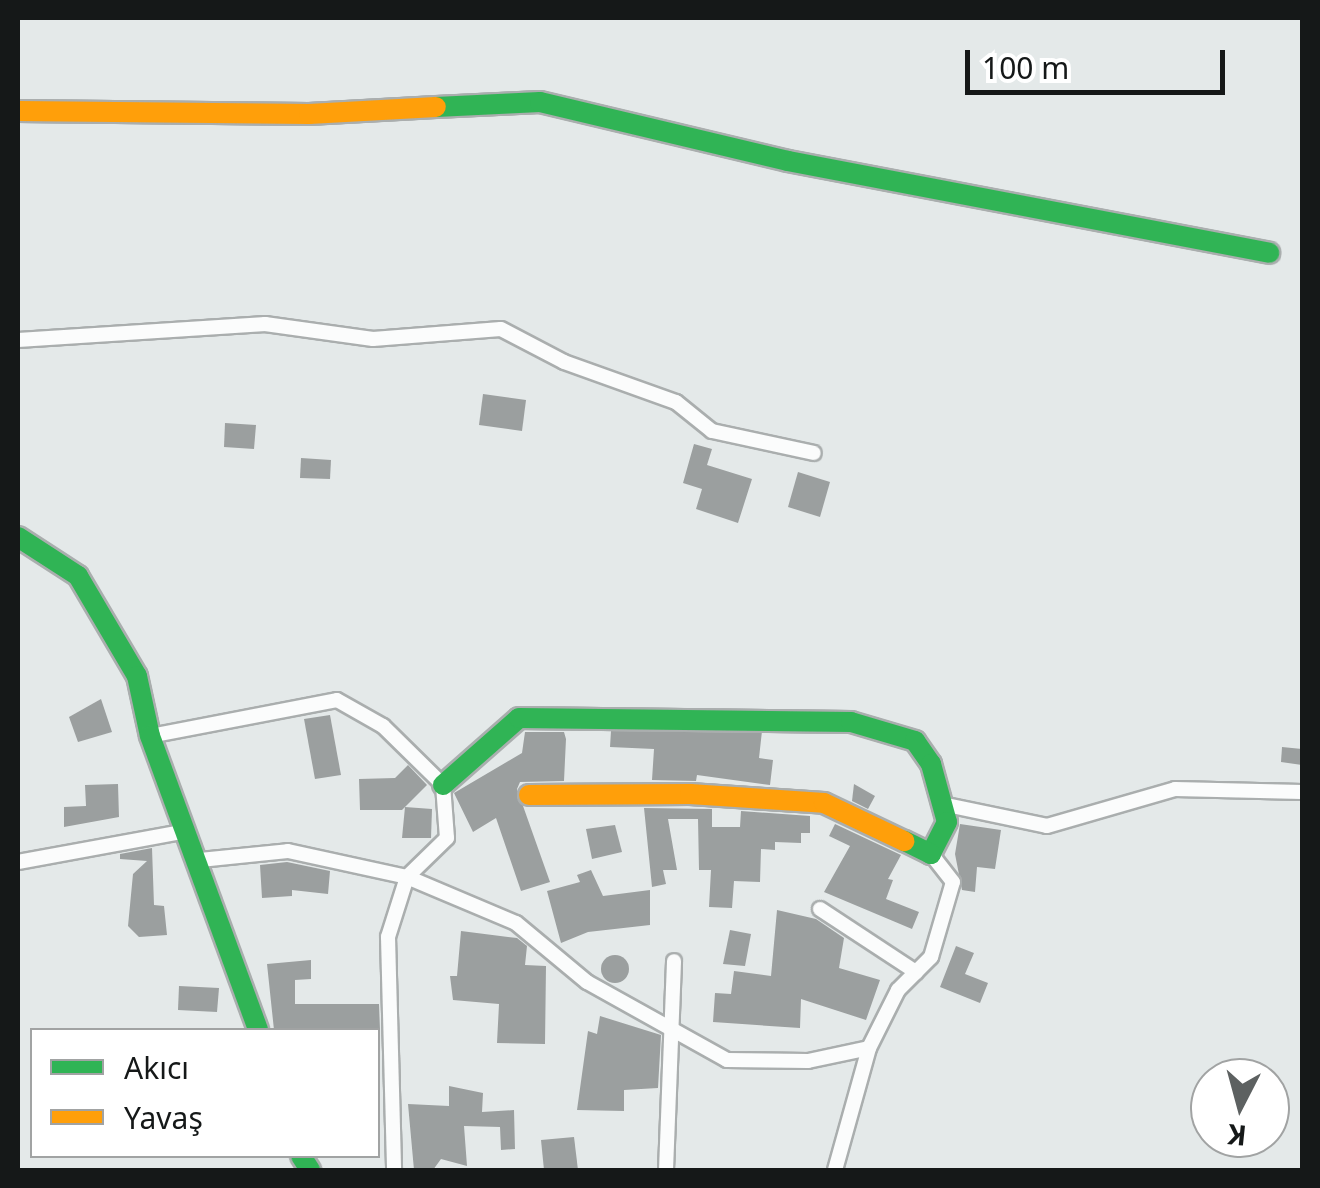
<!DOCTYPE html>
<meta charset="utf-8">
<style>
body{margin:0}
#map{position:relative;width:1320px;height:1188px;overflow:hidden;background:#e4e9e9;font-family:"Noto Sans",sans-serif}
div>[style]{position:absolute}
[style*='--x']{left:calc(var(--x)*1px);top:calc(var(--y)*1px);width:calc(var(--w)*1px);rotate:calc(var(--a)*1deg)}
.building>*{inset:0;background:#9b9f9f}
.round{border-radius:50%}
.roads{filter:drop-shadow(2px 0 #aaaeae) drop-shadow(-2px 0 #aaaeae) drop-shadow(0 2px #aaaeae) drop-shadow(0 -2px #aaaeae)}
.street>*{height:14px;margin:-7px;padding:0 7px;transform-origin:7px;border-radius:7px;background:#fbfcfc}
.fast>*{height:20px;margin:-10px;padding:0 10px;transform-origin:10px;border-radius:10px;background:#30b455}
.slow>*{height:20px;margin:-10px;padding:0 10px;transform-origin:10px;border-radius:10px;background:#ff9f0a}
span{translate:-50% -50%;white-space:nowrap;text-align:center;line-height:1.15;-webkit-text-stroke:10px #fff;paint-order:stroke}
.frame{position:absolute;inset:0;border:20px solid #151818;pointer-events:none}
.legend{position:absolute;left:30px;top:1028px;width:350px;height:130px;box-sizing:border-box;background:#fff;border:2px solid #a1a3a3;margin:0;padding:12px 18px;list-style:none;font-size:30px;color:#151818}
.legend li{display:flex;align-items:center;gap:20px;height:50px}
.legend b{width:50px;border:2px solid #a1a3a3}
.north{position:absolute;left:1190px;top:1058px;width:100px;height:100px;box-sizing:border-box;background:#fff;border:2px solid #a1a3a3;border-radius:50%;rotate:186deg;font-size:28px;font-weight:700;line-height:40px;text-align:center;color:#151818}
.north::after{content:'';display:block;margin:auto;width:35px;height:45px;background:#5d6161;clip-path:polygon(50% 0,100% 100%,50% 72%,0 100%)}
.scale{position:absolute;left:965px;top:50px;width:260px;height:45px;box-sizing:border-box;border:5px solid #151818;border-top:0;padding-left:12px;font-size:30px;line-height:35px;white-space:nowrap;color:#151818;-webkit-text-stroke:8px #fff;paint-order:stroke}
</style>
<div id="map">
<div class="building">
<div style="clip-path:polygon(483px 394px,526px 400px,522px 431px,479px 425px)"></div>
<div style="clip-path:polygon(225px 423px,256px 425px,254px 449px,224px 447px)"></div>
<div style="clip-path:polygon(694px 444px,712px 449px,707px 465px,752px 479px,738px 523px,696px 509px,702px 489px,683px 483px)"></div>
<div style="clip-path:polygon(301px 458px,331px 460px,330px 479px,300px 478px)"></div>
<div style="clip-path:polygon(798px 472px,830px 482px,820px 517px,788px 507px)"></div>
<div style="clip-path:polygon(101px 699px,112px 732px,78px 742px,69px 717px)"></div>
<div style="clip-path:polygon(330px 715px,341px 775px,315px 779px,304px 719px)"></div>
<div style="clip-path:polygon(611px 731px,762px 731px,759px 758px,773px 760px,770px 785px,697px 775px,696px 781px,652px 780px,654px 749px,610px 747px)"></div>
<div style="clip-path:polygon(525px 732px,564px 732px,566px 739px,564px 781px,520px 782px,517px 789px,550px 882px,521px 891px,496px 818px,473px 832px,454px 793px,522px 753px)"></div>
<div style="clip-path:polygon(1282px 747px,1302px 749px,1302px 765px,1281px 762px)"></div>
<div style="clip-path:polygon(408px 765px,427px 785px,402px 810px,360px 810px,359px 779px,395px 778px)"></div>
<div style="clip-path:polygon(118px 784px,119px 817px,64px 827px,64px 807px,86px 806px,85px 785px)"></div>
<div style="clip-path:polygon(854px 784px,875px 796px,868px 809px,852px 801px)"></div>
<div style="clip-path:polygon(405px 807px,432px 809px,431px 838px,402px 838px)"></div>
<div style="clip-path:polygon(644px 808px,712px 809px,712px 827px,740px 827px,741px 811px,810px 816px,810px 833px,801px 833px,801px 843px,775px 842px,775px 850px,761px 849px,760px 882px,734px 881px,732px 908px,709px 907px,711px 870px,699px 870px,698px 819px,668px 819px,677px 870px,663px 870px,666px 884px,652px 887px)"></div>
<div style="clip-path:polygon(835px 824px,901px 855px,888px 879px,893px 880px,886px 899px,919px 912px,912px 929px,824px 892px,850px 846px,829px 836px)"></div>
<div style="clip-path:polygon(960px 824px,1001px 830px,995px 869px,977px 867px,975px 892px,962px 890px,955px 854px)"></div>
<div style="clip-path:polygon(615px 825px,622px 852px,592px 859px,586px 829px)"></div>
<div style="clip-path:polygon(152px 848px,154px 905px,164px 906px,167px 935px,139px 937px,128px 926px,133px 874px,147px 861px,120px 859px,120px 854px)"></div>
<div style="clip-path:polygon(287px 862px,330px 871px,328px 894px,292px 890px,292px 896px,262px 898px,260px 865px)"></div>
<div style="clip-path:polygon(591px 870px,603px 896px,650px 890px,650px 925px,588px 932px,561px 943px,547px 891px,580px 882px,577px 875px)"></div>
<div style="clip-path:polygon(777px 910px,816px 919px,844px 938px,839px 968px,880px 980px,866px 1020px,801px 999px,800px 1028px,713px 1022px,715px 993px,731px 994px,734px 971px,771px 976px)"></div>
<div style="clip-path:polygon(730px 930px,751px 934px,745px 966px,723px 964px)"></div>
<div style="clip-path:polygon(461px 931px,517px 938px,527px 946px,525px 965px,546px 966px,545px 1044px,497px 1043px,499px 1004px,453px 1000px,450px 976px,457px 976px)"></div>
<div style="clip-path:polygon(956px 946px,974px 953px,965px 974px,988px 983px,980px 1003px,940px 987px)"></div>
<div class="round" style="left:601px;top:955px;width:28px;height:28px"></div>
<div style="clip-path:polygon(311px 960px,311px 979px,295px 980px,295px 1004px,379px 1004px,380px 1030px,274px 1030px,267px 964px)"></div>
<div style="clip-path:polygon(179px 986px,219px 988px,217px 1012px,178px 1010px)"></div>
<div style="clip-path:polygon(600px 1016px,661px 1035px,658px 1088px,624px 1090px,624px 1111px,577px 1110px,588px 1031px,597px 1034px)"></div>
<div style="clip-path:polygon(449px 1086px,483px 1093px,482px 1112px,514px 1110px,515px 1149px,501px 1150px,500px 1127px,464px 1126px,467px 1166px,441px 1159px,433px 1170px,414px 1170px,408px 1104px,449px 1106px)"></div>
<div style="clip-path:polygon(574px 1137px,578px 1170px,544px 1170px,541px 1140px)"></div>
</div>
<div class="roads">
<div class="street">
<div style="--x:18;--y:340;--w:248;--a:-3.7"></div>
<div style="--x:265;--y:324;--w:109;--a:7.9"></div>
<div style="--x:373;--y:339;--w:128;--a:-4.5"></div>
<div style="--x:501;--y:329;--w:71;--a:27.6"></div>
<div style="--x:564;--y:362;--w:119;--a:19.7"></div>
<div style="--x:676;--y:402;--w:46;--a:38.9"></div>
<div style="--x:712;--y:431;--w:104;--a:12.2"></div>
<div style="--x:150;--y:736;--w:190;--a:-10.9"></div>
<div style="--x:337;--y:700;--w:53;--a:29.5"></div>
<div style="--x:383;--y:726;--w:84;--a:44.5"></div>
<div style="--x:443;--y:785;--w:53;--a:85.7"></div>
<div style="--x:447;--y:838;--w:56;--a:135.7"></div>
<div style="--x:407;--y:877;--w:63;--a:107.6"></div>
<div style="--x:388;--y:937;--w:233;--a:88.5"></div>
<div style="--x:942;--y:804;--w:107;--a:11.8"></div>
<div style="--x:1047;--y:826;--w:133;--a:-16.1"></div>
<div style="--x:1175;--y:789;--w:127;--a:1.4"></div>
<div style="--x:200;--y:860;--w:88;--a:-5.8"></div>
<div style="--x:288;--y:851;--w:122;--a:12.3"></div>
<div style="--x:407;--y:877;--w:118;--a:22.9"></div>
<div style="--x:516;--y:923;--w:92;--a:39.7"></div>
<div style="--x:587;--y:982;--w:160;--a:29.1"></div>
<div style="--x:727;--y:1060;--w:81;--a:0.7"></div>
<div style="--x:808;--y:1061;--w:62;--a:-12"></div>
<div style="--x:18;--y:862;--w:167;--a:-10.4"></div>
<div style="--x:820;--y:909;--w:115;--a:33.3"></div>
<div style="--x:666;--y:1170;--w:209;--a:-87.8"></div>
<div style="--x:835;--y:1170;--w:127;--a:-74.4"></div>
<div style="--x:869;--y:1048;--w:65;--a:-63.4"></div>
<div style="--x:898;--y:990;--w:47;--a:-45"></div>
<div style="--x:931;--y:957;--w:78;--a:-73.7"></div>
<div style="--x:953;--y:882;--w:36;--a:-128"></div>
</div>
<div class="fast">
<div style="--x:436;--y:107;--w:104;--a:-2.8"></div>
<div style="--x:540;--y:102;--w:255;--a:13.4"></div>
<div style="--x:788;--y:161;--w:490;--a:10.8"></div>
<div style="--x:18;--y:537;--w:72;--a:33"></div>
<div style="--x:78;--y:576;--w:116;--a:59.5"></div>
<div style="--x:137;--y:676;--w:61;--a:77.8"></div>
<div style="--x:150;--y:736;--w:313;--a:69.8"></div>
<div style="--x:443;--y:785;--w:101;--a:-41.4"></div>
<div style="--x:519;--y:718;--w:332;--a:0.7"></div>
<div style="--x:851;--y:722;--w:67;--a:16.5"></div>
<div style="--x:915;--y:741;--w:28;--a:55"></div>
<div style="--x:931;--y:764;--w:60;--a:74.6"></div>
<div style="--x:947;--y:822;--w:36;--a:117"></div>
<div style="--x:931;--y:854;--w:30;--a:-154"></div>
<div style="--x:301;--y:1156;--w:17;--a:57"></div>
</div>
<div class="slow">
<div style="--x:18;--y:111;--w:291;--a:0.6"></div>
<div style="--x:309;--y:114;--w:127;--a:-3.2"></div>
<div style="--x:529;--y:795;--w:161;--a:-0.4"></div>
<div style="--x:690;--y:794;--w:134;--a:3.8"></div>
<div style="--x:824;--y:803;--w:89;--a:25.4"></div>
</div>
</div>
<div class="frame"></div>
<ul class="legend">
<li><b style="height:12px;background:#30b455"></b>Akıcı</li>
<li><b style="height:12px;background:#ff9f0a"></b>Yavaş</li>
</ul>
<div class="north">K</div>
<div class="scale">100 m</div>
</div>
